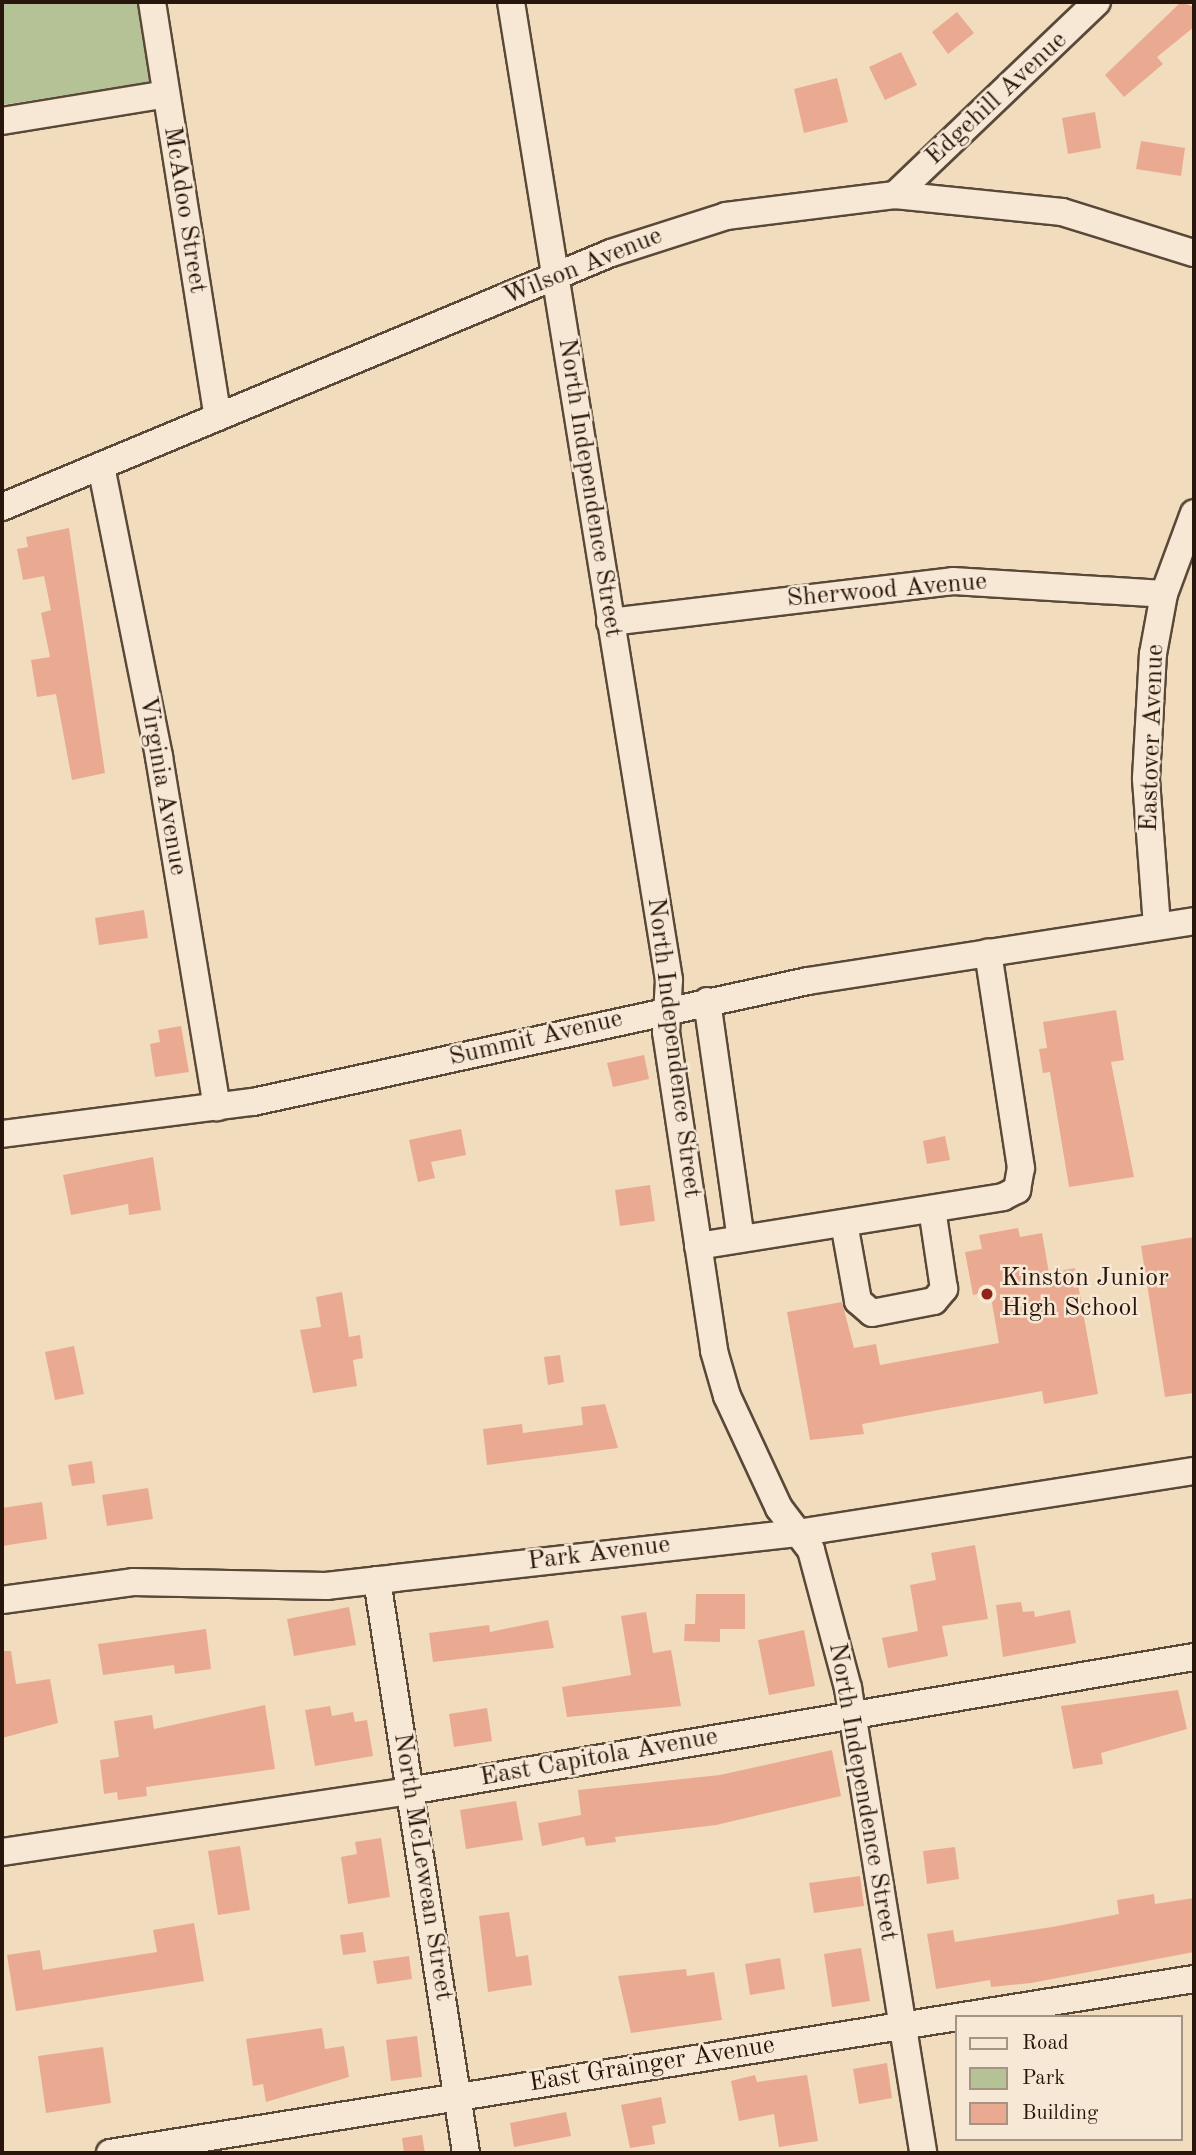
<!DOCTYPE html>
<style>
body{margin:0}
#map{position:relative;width:1196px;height:2155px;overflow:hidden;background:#f1dcbd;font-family:"Old Standard TT",serif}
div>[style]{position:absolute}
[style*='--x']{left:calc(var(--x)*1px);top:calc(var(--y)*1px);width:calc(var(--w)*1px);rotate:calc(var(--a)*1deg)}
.green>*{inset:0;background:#b4c295}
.building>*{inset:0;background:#eaaa92}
.roads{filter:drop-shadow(2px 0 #5a4838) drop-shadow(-2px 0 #5a4838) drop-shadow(0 2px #5a4838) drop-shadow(0 -2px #5a4838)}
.minor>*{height:26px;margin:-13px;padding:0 13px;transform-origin:13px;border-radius:13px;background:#f6e8d4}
.dots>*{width:19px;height:19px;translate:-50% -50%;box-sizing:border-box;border:4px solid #f6e8d4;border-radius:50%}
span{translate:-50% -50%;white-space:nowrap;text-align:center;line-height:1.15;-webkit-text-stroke:5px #f6e8d4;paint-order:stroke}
.street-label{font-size:26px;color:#28160c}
.poi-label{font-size:26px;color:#28160c}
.left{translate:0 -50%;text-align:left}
.frame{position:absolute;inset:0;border:4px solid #28160c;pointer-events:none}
.legend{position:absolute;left:955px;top:2015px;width:228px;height:126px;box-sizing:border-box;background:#f6e8d4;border:2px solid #a49484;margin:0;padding:9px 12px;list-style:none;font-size:21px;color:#28160c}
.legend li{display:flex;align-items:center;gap:14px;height:35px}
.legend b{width:35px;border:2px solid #a49484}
</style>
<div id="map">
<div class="green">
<div style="clip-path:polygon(2px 2px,142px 2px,155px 81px,2px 105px)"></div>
</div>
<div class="building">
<div style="clip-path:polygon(1181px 2px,1194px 7px,1194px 27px,1157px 57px,1163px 64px,1124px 97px,1105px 75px)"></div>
<div style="clip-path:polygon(957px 12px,974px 33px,948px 54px,932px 32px)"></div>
<div style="clip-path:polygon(901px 52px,917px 85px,885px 100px,869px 67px)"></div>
<div style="clip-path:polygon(837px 78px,848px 122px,804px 133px,794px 89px)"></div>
<div style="clip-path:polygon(1095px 112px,1101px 148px,1068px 154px,1062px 118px)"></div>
<div style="clip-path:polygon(1141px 141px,1185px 148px,1181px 176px,1136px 169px)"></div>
<div style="clip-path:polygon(69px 528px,105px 773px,72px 780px,56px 694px,37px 697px,31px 660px,50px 657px,41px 613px,51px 610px,44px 576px,23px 580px,17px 549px,28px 547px,26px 537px)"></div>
<div style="clip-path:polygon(144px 910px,148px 938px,99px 945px,95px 918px)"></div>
<div style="clip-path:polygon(1116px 1010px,1124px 1060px,1111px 1062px,1134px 1177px,1069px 1187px,1050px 1072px,1043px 1073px,1039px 1049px,1047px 1048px,1043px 1022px)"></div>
<div style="clip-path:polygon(181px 1026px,189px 1072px,155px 1077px,150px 1044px,160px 1042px,158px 1030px)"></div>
<div style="clip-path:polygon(644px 1055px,649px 1079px,613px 1087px,607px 1063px)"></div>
<div style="clip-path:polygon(461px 1129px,466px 1155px,431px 1162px,435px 1178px,418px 1182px,409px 1140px)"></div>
<div style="clip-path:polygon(945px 1136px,950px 1160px,927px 1164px,923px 1141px)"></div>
<div style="clip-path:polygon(153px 1157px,161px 1210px,129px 1215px,128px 1204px,71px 1215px,63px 1175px)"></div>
<div style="clip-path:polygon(650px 1185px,655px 1221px,620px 1226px,615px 1190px)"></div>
<div style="clip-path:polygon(1018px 1228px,1020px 1237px,1042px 1233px,1049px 1273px,1075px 1268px,1098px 1394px,1044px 1404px,1042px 1391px,862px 1424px,864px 1434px,810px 1440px,787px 1312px,842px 1302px,854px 1348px,876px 1344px,880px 1365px,999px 1343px,990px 1292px,973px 1295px,965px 1252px,982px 1249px,979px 1235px)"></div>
<div style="clip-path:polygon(1194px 1237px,1194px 1393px,1165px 1397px,1141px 1246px)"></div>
<div style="clip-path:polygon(342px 1292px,349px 1337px,360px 1335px,363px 1358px,353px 1360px,357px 1386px,313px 1393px,300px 1330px,321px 1327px,316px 1297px)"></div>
<div style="clip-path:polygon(74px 1346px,84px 1394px,55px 1400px,45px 1352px)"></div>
<div style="clip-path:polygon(560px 1355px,564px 1382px,548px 1385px,544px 1357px)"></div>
<div style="clip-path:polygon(605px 1404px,618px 1448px,487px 1465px,483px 1429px,522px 1424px,523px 1433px,583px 1425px,581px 1407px)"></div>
<div style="clip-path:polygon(92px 1461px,95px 1483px,72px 1486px,68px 1465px)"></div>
<div style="clip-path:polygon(148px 1488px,153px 1519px,107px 1526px,102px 1495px)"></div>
<div style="clip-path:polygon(42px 1502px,47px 1539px,2px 1546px,2px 1508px)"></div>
<div style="clip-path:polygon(975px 1545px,988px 1619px,942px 1626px,948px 1656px,888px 1668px,882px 1638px,918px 1631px,910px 1585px,936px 1580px,931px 1553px)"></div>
<div style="clip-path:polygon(696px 1594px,745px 1594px,745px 1629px,720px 1629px,720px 1642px,684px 1641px,685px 1624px,695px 1624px)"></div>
<div style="clip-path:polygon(1021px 1602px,1023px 1612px,1034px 1611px,1035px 1617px,1070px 1610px,1076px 1643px,1003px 1657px,996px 1605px)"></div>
<div style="clip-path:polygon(349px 1607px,356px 1645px,294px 1656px,287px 1619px)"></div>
<div style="clip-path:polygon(646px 1612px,653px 1653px,671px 1650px,681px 1706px,567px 1717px,562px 1687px,631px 1675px,621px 1616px)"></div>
<div style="clip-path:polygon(548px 1620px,554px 1648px,433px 1662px,429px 1633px,489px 1625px,490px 1632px)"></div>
<div style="clip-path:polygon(206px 1629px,211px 1669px,175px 1674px,174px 1665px,103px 1675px,98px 1644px)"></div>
<div style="clip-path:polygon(804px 1630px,815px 1686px,769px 1695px,758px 1640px)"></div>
<div style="clip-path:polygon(2px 1651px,11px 1651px,16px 1684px,50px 1679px,58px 1723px,2px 1738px)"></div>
<div style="clip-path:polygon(1178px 1690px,1187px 1729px,1101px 1753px,1103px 1764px,1073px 1769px,1061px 1706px)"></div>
<div style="clip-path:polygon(265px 1705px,275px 1769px,146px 1787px,147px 1796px,118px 1800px,117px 1792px,104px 1794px,100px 1760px,119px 1757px,114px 1721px,152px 1715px,154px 1729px)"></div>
<div style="clip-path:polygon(330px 1706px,332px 1716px,353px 1712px,355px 1722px,367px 1720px,373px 1756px,315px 1766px,305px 1710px)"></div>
<div style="clip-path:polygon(487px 1708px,492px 1741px,454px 1747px,449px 1714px)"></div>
<div style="clip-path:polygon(832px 1750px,841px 1796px,716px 1825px,615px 1837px,616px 1842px,586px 1846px,584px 1837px,542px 1846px,538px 1823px,581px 1815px,578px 1790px,720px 1775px)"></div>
<div style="clip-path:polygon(516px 1801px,523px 1840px,466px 1849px,460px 1810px)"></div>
<div style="clip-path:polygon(381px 1838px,390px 1897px,348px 1904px,341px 1857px,357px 1854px,355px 1842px)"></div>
<div style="clip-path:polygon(240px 1846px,250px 1910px,218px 1915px,208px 1851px)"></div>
<div style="clip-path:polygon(955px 1847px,959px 1879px,927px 1884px,923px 1851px)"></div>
<div style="clip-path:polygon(860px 1876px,864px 1906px,814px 1913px,809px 1883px)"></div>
<div style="clip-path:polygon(1154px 1894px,1155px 1904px,1194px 1898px,1194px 1952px,1031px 1983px,991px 1987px,990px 1980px,936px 1989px,927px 1934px,953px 1930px,955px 1942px,1052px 1927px,1119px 1914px,1117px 1900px)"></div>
<div style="clip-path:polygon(509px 1912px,516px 1957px,528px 1955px,532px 1985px,488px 1992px,479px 1916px)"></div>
<div style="clip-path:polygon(194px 1923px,204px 1981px,16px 2011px,7px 1955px,40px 1950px,43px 1970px,157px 1952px,153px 1930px)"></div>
<div style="clip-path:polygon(363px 1932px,366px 1952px,343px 1955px,340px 1935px)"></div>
<div style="clip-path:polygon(861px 1948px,870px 2001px,832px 2007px,824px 1954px)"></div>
<div style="clip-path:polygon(409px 1956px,412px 1979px,377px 1984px,373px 1961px)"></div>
<div style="clip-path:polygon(780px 1958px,785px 1989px,750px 1995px,745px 1964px)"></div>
<div style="clip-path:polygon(686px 1969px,687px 1976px,714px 1972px,722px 2020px,631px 2033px,618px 1976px)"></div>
<div style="clip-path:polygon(322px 2028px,325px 2049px,344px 2046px,349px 2077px,266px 2102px,263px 2084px,253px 2086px,246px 2039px)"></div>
<div style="clip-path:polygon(417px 2036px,422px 2077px,391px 2081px,386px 2040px)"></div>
<div style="clip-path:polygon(103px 2047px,111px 2103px,46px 2113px,38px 2056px)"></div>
<div style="clip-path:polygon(887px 2063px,892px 2098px,859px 2104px,853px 2069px)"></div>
<div style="clip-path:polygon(755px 2075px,757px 2082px,807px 2075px,818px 2141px,779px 2147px,774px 2114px,739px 2121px,731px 2081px)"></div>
<div style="clip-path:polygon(661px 2097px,666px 2123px,652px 2126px,655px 2144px,630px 2148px,621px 2105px)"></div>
<div style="clip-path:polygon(566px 2112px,571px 2136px,514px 2147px,510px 2123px)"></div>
<div style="clip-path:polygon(422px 2135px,425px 2153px,404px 2153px,402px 2138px)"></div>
</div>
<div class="roads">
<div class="minor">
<div style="--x:152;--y:2;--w:420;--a:81"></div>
<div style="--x:511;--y:2;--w:991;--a:80.82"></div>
<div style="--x:669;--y:980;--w:52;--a:93.3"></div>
<div style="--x:666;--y:1032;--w:323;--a:81.4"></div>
<div style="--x:714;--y:1351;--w:47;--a:73.9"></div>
<div style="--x:727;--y:1396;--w:123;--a:65.1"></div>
<div style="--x:779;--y:1508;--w:53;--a:52.7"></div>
<div style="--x:811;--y:1550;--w:143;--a:75"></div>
<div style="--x:848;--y:1688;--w:471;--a:80.8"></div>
<div style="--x:2;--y:121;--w:166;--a:-9.3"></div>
<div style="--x:895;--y:195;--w:279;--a:-43.7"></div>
<div style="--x:101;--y:466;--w:297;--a:78.7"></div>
<div style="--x:159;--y:757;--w:355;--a:80.6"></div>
<div style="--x:2;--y:507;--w:660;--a:-22.64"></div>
<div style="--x:611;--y:253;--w:121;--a:-17.8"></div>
<div style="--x:726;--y:216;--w:170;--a:-7.1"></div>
<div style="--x:895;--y:195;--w:168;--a:5.8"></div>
<div style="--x:1062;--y:212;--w:138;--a:17.3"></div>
<div style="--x:610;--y:622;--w:345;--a:-6.8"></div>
<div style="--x:953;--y:581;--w:211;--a:3.5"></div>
<div style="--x:1157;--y:926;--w:148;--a:-94.3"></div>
<div style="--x:1146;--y:778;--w:124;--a:-86.8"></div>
<div style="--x:1153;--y:654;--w:61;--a:-79.6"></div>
<div style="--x:1164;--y:594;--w:86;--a:-69.7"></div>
<div style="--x:707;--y:1001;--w:240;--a:81.9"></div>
<div style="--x:2;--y:1134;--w:253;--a:-7.3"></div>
<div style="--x:253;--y:1102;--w:568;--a:-12.3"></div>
<div style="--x:808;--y:981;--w:391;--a:-8.8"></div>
<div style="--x:844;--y:1223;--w:79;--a:79.8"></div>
<div style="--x:858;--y:1301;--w:18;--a:41"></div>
<div style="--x:872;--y:1313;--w:63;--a:-11"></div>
<div style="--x:934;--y:1301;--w:16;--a:-50"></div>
<div style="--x:944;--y:1289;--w:81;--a:-98.5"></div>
<div style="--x:698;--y:1246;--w:309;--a:-9.1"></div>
<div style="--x:1003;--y:1197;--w:16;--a:-27"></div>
<div style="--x:1017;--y:1190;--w:22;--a:-80"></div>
<div style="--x:1021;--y:1168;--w:218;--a:-98.7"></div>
<div style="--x:377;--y:1580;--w:580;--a:81.17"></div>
<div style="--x:2;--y:1600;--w:132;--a:-7.8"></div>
<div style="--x:133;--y:1582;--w:193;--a:1.2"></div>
<div style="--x:326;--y:1586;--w:70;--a:-6.5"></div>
<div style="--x:396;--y:1578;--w:404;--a:-6.4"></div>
<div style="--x:797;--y:1533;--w:402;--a:-8.9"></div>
<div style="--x:2;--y:1852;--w:412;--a:-8.5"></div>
<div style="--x:409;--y:1791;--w:796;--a:-9.69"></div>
<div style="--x:110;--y:2153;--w:1098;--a:-9.12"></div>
</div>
</div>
<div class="dots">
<div style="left:987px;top:1294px;background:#8f2418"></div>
</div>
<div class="street-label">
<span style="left:997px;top:99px;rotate:-43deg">Edgehill Avenue</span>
<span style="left:184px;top:210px;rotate:81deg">McAdoo Street</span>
<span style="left:583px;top:267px;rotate:-22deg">Wilson Avenue</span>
<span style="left:589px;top:488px;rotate:81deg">North Independence Street</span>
<span style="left:887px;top:591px;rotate:-5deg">Sherwood Avenue</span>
<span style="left:1153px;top:738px;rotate:-88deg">Eastover Avenue</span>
<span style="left:162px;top:786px;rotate:80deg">Virginia Avenue</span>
<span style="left:536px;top:1039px;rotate:-13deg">Summit Avenue</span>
<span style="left:673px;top:1048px;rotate:83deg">North Independence Street</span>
<span style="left:599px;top:1554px;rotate:-7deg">Park Avenue</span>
<span style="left:599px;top:1758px;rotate:-10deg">East Capitola Avenue</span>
<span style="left:862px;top:1792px;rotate:80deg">North Independence Street</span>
<span style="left:422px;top:1867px;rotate:81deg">North McLewean Street</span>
<span style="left:652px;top:2065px;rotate:-9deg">East Grainger Avenue</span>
</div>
<div class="poi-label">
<span class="left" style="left:1001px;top:1294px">Kinston Junior<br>High School</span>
</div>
<div class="frame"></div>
<ul class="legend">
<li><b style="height:9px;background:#f6e8d4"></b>Road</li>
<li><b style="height:19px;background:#b4c295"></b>Park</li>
<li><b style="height:19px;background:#eaaa92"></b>Building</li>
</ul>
</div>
